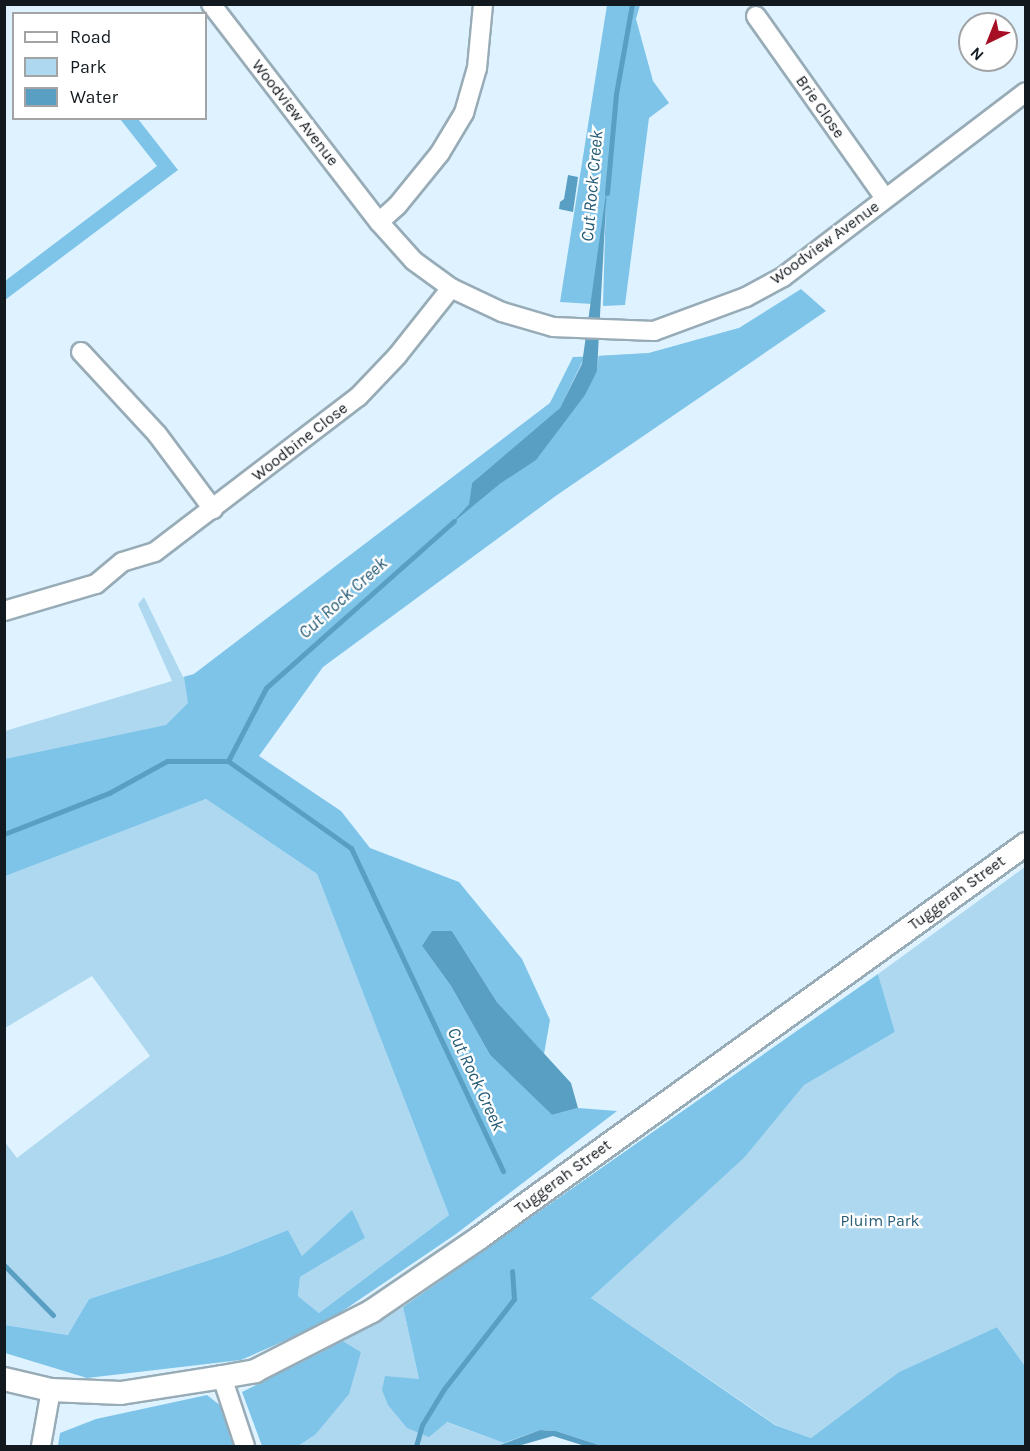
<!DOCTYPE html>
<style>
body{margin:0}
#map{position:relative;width:1030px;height:1451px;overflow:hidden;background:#def3ff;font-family:Karla,sans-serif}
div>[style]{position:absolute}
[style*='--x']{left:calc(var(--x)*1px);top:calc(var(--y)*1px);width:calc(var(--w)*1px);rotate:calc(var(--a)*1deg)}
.green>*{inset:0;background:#aed8ef}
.forest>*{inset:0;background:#7ec4e9}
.water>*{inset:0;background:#599fc3}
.stream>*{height:5px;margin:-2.5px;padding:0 2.5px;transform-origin:2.5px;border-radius:2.5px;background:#599fc3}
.roads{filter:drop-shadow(2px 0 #98acb7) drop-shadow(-2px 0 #98acb7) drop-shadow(0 2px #98acb7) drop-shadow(0 -2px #98acb7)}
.minor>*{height:18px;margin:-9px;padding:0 9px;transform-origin:9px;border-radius:9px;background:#fff}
.tertiary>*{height:22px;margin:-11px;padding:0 11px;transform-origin:11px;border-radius:11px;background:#fff}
span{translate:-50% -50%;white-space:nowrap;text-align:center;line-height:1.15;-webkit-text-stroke:4.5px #fff;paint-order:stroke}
.street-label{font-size:16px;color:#131a1f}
.park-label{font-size:16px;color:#275d77}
.water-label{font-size:18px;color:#255b75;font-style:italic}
.frame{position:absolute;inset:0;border:6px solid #131a1f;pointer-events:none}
.legend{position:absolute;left:12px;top:12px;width:195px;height:108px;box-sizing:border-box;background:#fff;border:2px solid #a1a3a5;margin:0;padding:8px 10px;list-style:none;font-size:18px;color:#131a1f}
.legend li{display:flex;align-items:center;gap:12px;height:30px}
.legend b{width:30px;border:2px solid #a1a3a5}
.north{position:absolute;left:958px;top:12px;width:60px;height:60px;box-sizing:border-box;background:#fff;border:2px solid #a1a3a5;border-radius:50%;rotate:223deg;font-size:16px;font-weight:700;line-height:24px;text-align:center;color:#131a1f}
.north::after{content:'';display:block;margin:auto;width:21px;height:27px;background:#a70f25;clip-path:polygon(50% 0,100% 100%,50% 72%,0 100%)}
</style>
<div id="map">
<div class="green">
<div style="clip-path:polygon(739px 328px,36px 863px,206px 799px,317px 874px,449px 1215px,319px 1313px,298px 1296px,300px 1277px,365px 1238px,302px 1256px,288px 1230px,228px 1254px,89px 1299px,69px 1335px,5px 1325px,4px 1141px,17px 1158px,150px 1056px,92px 976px,5px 1028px,5px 731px,172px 681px,138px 604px,144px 597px,183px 677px,194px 674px,550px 403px,573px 357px,649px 353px)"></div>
<div style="clip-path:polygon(1025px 867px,1025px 1366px,997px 1327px,899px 1372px,811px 1438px,776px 1425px,591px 1298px,744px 1158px,803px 1085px,895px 1032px,878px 974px)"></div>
<div style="clip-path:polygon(403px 1307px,419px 1379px,446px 1422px,504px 1443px,497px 1446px,298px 1446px,315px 1435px,361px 1352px,343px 1341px)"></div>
</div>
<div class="forest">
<div style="clip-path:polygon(607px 5px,640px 5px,636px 19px,653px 81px,669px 103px,649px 118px,625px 305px,603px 306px,606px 199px,592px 304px,560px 302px)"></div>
<div style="clip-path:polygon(120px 119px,138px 119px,178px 170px,5px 300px,5px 281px,157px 166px)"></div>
<div style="clip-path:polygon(801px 289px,826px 311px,557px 495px,323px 667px,259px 756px,341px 811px,370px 848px,459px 882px,522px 959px,550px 1020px,544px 1054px,497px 1002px,452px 931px,422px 946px,451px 986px,490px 1055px,552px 1115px,578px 1108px,617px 1111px,456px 1234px,325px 1323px,241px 1360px,87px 1378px,5px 1353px,5px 1325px,68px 1335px,89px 1299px,228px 1254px,288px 1230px,302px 1256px,352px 1210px,365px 1238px,300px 1277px,298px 1296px,319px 1313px,449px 1215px,317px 874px,206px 799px,5px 876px,5px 759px,166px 725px,188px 703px,184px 677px,194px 674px,550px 403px,573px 357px,584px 357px,560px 408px,472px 483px,469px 504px,452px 523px,501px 483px,597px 371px,599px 356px,649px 353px,739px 328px)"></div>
<div style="clip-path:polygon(878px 974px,895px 1032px,804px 1085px,744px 1158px,591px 1298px,775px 1425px,811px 1438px,899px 1372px,997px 1327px,1025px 1366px,1025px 1446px,602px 1446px,556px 1431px,540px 1430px,504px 1443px,447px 1422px,429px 1437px,407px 1428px,388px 1405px,382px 1390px,385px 1376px,419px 1379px,403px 1307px)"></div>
<div style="clip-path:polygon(343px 1341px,361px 1352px,349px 1394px,315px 1435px,298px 1446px,262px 1446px,242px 1392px)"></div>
<div style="clip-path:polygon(207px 1395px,221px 1406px,234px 1446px,58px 1446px,60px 1433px,96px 1419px)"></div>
</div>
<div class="water">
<div style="clip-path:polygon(568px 175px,578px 177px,573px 212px,559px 209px,560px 202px,564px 199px)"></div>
<div style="clip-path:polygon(607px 186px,597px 371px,585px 395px,536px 460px,501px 483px,450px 525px,469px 504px,472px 483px,560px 408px,582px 364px)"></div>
<div style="clip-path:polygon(432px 931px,452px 931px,497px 1002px,571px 1083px,578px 1108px,552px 1115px,490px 1055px,451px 986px,422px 946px)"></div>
<div style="clip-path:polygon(540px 1430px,556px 1431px,602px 1446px,585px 1446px,553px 1436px,518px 1446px,497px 1446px)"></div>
</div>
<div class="stream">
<div style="--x:607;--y:193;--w:99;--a:-84.8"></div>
<div style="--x:616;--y:94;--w:91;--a:-79.9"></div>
<div style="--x:454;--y:521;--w:251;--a:138.4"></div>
<div style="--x:266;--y:688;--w:82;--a:117.5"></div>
<div style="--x:228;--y:761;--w:151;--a:35.3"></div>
<div style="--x:351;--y:848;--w:357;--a:64.8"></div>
<div style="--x:4;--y:834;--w:113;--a:-21.3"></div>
<div style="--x:109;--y:793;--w:66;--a:-28.9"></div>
<div style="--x:167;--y:761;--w:61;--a:0"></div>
<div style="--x:4;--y:1265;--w:70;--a:45.6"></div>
<div style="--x:416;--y:1446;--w:22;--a:-74"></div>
<div style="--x:422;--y:1425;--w:42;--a:-58.6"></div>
<div style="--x:444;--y:1389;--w:114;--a:-52.1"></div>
<div style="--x:514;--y:1299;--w:28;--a:-94"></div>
</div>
<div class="roads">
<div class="minor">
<div style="--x:211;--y:4;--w:275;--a:52.4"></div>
<div style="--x:379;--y:222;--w:52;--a:48.1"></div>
<div style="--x:414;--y:261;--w:46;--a:36.1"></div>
<div style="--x:451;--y:288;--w:56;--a:25.2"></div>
<div style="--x:502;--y:312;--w:53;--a:16.4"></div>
<div style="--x:553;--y:327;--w:101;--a:2.3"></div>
<div style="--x:654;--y:331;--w:98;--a:-20.3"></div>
<div style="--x:746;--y:297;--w:42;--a:-28.4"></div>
<div style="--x:783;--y:277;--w:305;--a:-37.3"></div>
<div style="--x:756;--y:16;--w:223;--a:54.7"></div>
<div style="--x:379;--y:222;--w:24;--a:-42"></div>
<div style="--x:397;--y:206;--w:68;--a:-50.9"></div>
<div style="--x:440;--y:153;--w:47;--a:-59"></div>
<div style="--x:464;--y:113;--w:47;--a:-73.9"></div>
<div style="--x:477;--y:68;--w:64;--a:-84.6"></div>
<div style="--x:81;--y:352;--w:112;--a:47.2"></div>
<div style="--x:157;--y:434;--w:94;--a:53.3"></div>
<div style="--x:4;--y:611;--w:96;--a:-16.4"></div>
<div style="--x:96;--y:584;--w:34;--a:-40"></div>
<div style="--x:122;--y:562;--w:34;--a:-17"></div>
<div style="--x:155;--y:552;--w:255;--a:-37.4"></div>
<div style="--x:358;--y:397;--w:57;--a:-46.4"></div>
<div style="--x:397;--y:356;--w:87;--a:-51.5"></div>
<div style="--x:222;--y:1377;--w:73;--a:71.6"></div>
<div style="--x:41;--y:1446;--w:57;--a:-79.9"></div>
</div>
<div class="tertiary">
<div style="--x:4;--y:1379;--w:48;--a:13.2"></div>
<div style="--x:51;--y:1390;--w:70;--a:2.5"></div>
<div style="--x:121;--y:1393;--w:102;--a:-9"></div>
<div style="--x:222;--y:1377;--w:34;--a:-10"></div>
<div style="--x:255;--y:1371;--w:131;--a:-27.1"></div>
<div style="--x:372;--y:1311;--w:130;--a:-34.3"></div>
<div style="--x:479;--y:1238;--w:674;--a:-35.76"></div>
</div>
</div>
<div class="street-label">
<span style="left:820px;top:107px;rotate:55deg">Brie Close</span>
<span style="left:295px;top:113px;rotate:52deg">Woodview Avenue</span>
<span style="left:825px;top:243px;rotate:-36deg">Woodview Avenue</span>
<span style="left:300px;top:442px;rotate:-38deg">Woodbine Close</span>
<span style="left:957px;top:893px;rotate:-36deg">Tuggerah Street</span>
<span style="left:563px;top:1177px;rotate:-36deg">Tuggerah Street</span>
</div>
<div class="park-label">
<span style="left:880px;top:1221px">Pluim Park</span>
</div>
<div class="water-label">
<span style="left:592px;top:186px;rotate:-85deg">Cut Rock Creek</span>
<span style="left:343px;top:598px;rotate:-42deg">Cut Rock Creek</span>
<span style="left:476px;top:1079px;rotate:65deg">Cut Rock Creek</span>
</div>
<div class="frame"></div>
<ul class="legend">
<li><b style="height:8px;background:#fff"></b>Road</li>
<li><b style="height:16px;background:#aed8ef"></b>Park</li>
<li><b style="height:16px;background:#599fc3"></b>Water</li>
</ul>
<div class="north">N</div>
</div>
